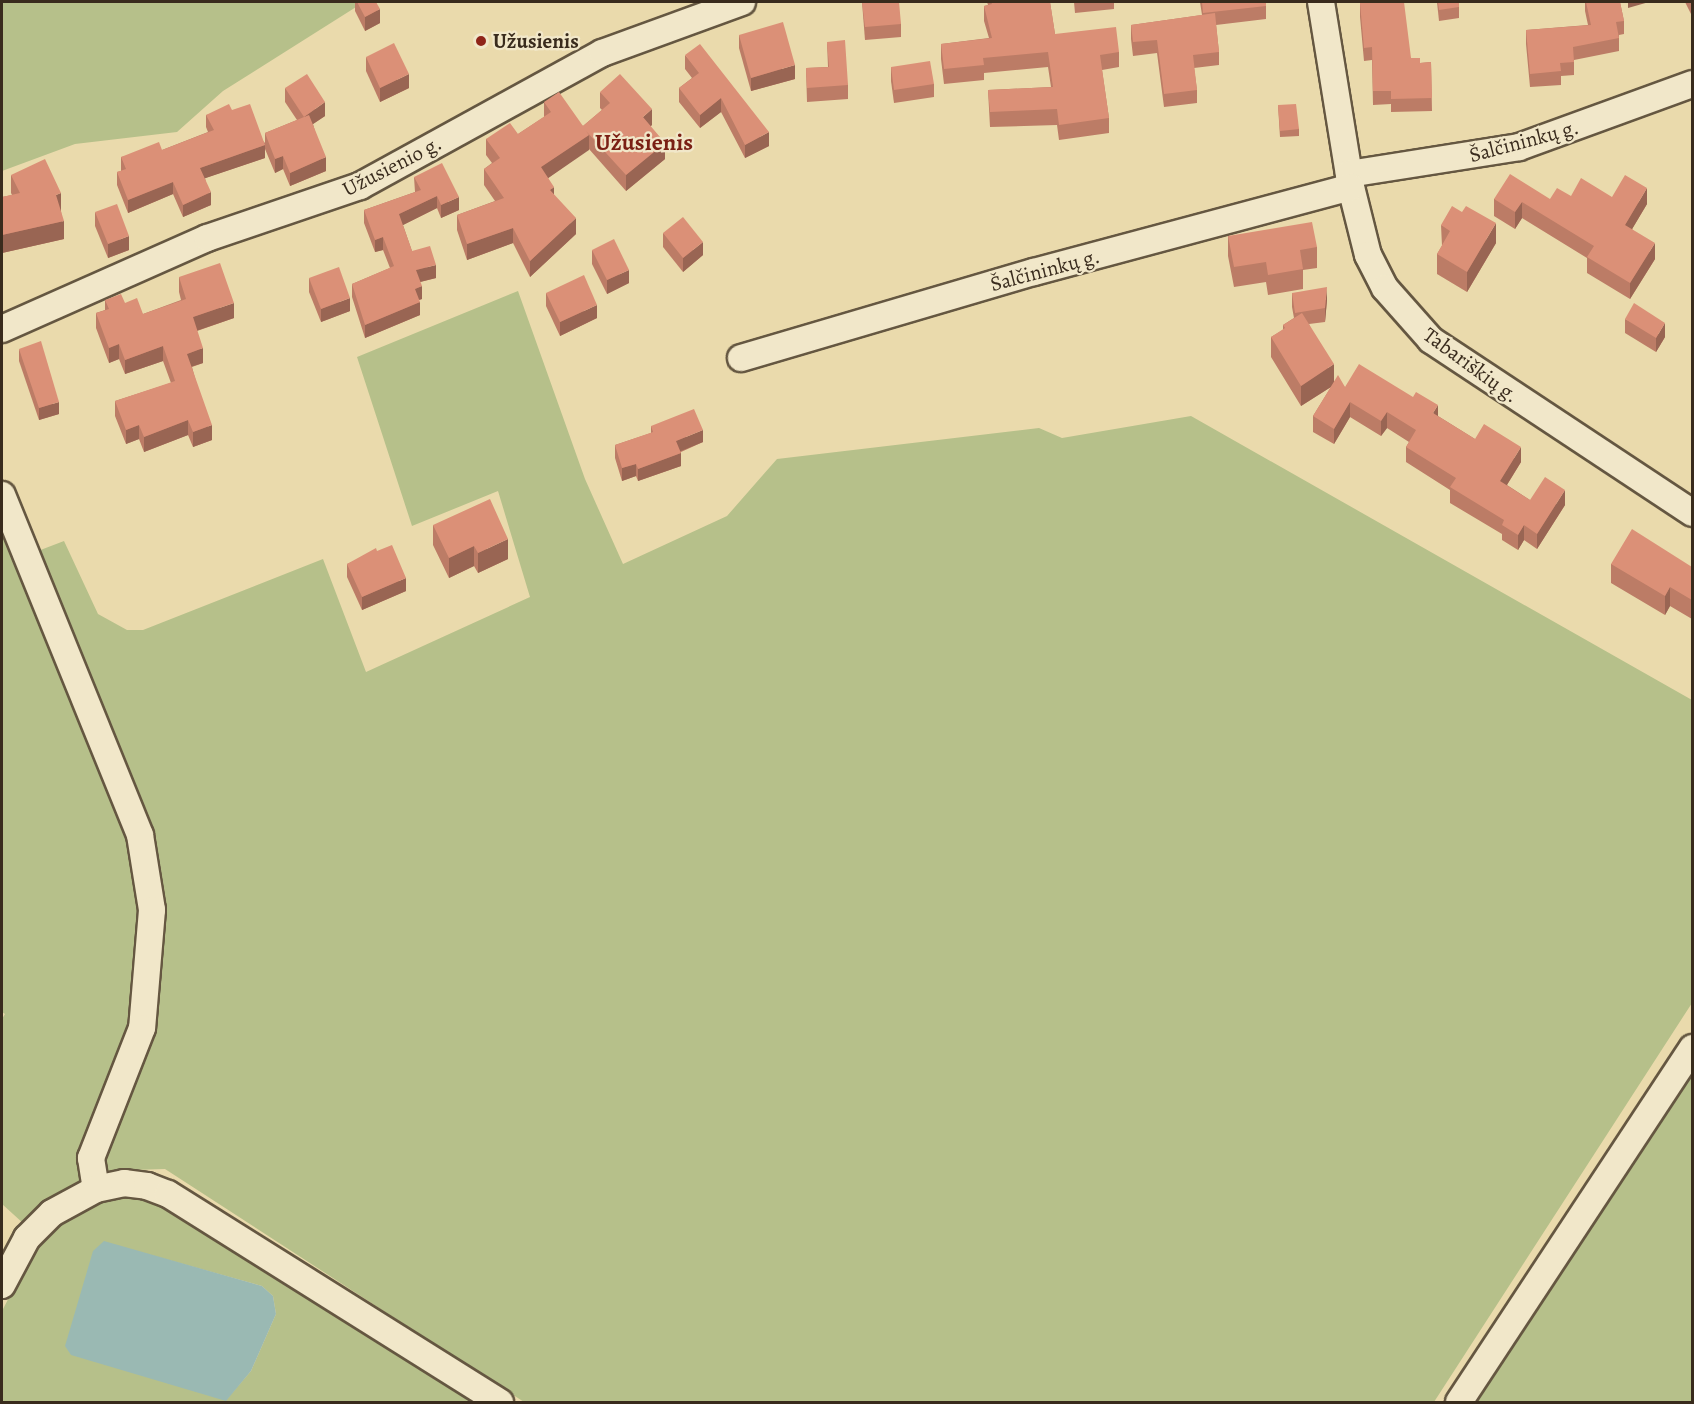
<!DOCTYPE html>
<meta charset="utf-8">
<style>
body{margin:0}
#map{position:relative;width:1694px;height:1404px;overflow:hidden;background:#eadaac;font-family:Alegreya,serif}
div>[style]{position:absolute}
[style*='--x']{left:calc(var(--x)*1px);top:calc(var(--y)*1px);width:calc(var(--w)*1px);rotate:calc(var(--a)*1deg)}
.green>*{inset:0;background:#b6c08a}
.water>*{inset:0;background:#9ab9b3}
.roads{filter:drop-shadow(2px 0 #655741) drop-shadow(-2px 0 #655741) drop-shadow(0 2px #655741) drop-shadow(0 -2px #655741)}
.minor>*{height:26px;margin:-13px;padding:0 13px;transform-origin:13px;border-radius:13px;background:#f1e7c9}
.wall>*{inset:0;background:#bc7c66}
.shaded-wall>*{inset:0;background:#996553}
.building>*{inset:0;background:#db9077}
.dots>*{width:16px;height:16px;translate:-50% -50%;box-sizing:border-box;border:3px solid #f1e7c9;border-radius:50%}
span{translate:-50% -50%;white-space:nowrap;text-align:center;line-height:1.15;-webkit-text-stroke:4.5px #f1e7c9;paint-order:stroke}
.poi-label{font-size:21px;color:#392b1d;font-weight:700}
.left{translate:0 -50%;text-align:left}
.street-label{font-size:21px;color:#392b1d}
.quarter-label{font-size:24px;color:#7a1f14;font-weight:700}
.frame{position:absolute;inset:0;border:3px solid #392b1d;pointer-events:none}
</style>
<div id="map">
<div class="green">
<div style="clip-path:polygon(2px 2px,364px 2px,223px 91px,177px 132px,75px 144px,2px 171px)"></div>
<div style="clip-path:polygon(518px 291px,585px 479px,623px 564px,727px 516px,777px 459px,1039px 428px,1062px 438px,1191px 416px,1692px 700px,1692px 1003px,1434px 1402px,524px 1402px,165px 1169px,101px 1171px,51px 1198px,24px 1224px,2px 1204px,2px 1019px,5px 1014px,2px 1012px,2px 524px,17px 559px,64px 541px,98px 614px,127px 630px,143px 630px,323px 559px,366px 672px,530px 597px,498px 491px,412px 526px,357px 357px)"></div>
<div style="clip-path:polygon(1692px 1069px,1692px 1402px,1473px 1402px)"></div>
<div style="clip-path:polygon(evenodd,130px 1193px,165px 1204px,481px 1402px,2px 1402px,2px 1311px,41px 1236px,75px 1206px,130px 1193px,104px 1242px,262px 1286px,273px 1296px,276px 1314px,251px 1371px,226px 1400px,104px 1242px)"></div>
</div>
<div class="water">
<div style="clip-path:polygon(104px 1241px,262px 1286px,273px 1296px,276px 1314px,251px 1371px,226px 1401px,71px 1355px,65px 1346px,93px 1251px)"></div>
</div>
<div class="roads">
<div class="minor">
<div style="--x:1321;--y:2;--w:187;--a:80.8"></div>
<div style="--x:1351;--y:187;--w:70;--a:76"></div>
<div style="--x:1368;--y:255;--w:37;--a:63"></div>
<div style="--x:1385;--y:288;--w:69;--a:48.5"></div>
<div style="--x:1431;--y:340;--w:313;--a:33.5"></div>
<div style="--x:1349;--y:174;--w:172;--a:-9"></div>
<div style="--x:1519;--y:147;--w:184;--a:-20"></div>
<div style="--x:2;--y:329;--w:224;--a:-23.9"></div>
<div style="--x:207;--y:238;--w:162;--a:-18.8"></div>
<div style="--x:360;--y:186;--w:276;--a:-28.8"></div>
<div style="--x:602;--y:53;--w:149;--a:-20"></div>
<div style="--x:741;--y:358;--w:305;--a:-16.4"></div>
<div style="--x:1034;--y:272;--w:328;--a:-15"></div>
<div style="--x:2;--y:495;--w:367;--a:67.9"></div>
<div style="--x:140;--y:835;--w:76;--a:80.9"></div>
<div style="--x:152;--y:910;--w:118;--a:94.8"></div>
<div style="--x:142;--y:1028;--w:140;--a:111.4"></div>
<div style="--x:91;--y:1158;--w:31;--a:81"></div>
<div style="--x:2;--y:1285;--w:53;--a:-62"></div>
<div style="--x:27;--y:1238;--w:35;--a:-45"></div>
<div style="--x:52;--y:1213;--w:50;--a:-28.6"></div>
<div style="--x:96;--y:1189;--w:29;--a:-12"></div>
<div style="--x:124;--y:1183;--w:23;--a:7"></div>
<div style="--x:147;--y:1186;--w:22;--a:21"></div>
<div style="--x:168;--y:1194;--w:392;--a:32.1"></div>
<div style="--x:1459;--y:1402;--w:424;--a:-56.6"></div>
</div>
</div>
<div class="wall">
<div style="clip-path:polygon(355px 2px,376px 2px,380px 23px,365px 31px,355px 11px)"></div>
<div style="clip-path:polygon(862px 2px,901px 24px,901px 37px,865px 40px)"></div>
<div style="clip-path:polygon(987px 2px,1050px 2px,1055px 34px,1119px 52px,1119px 67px,1102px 70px,1109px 118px,1109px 133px,1059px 140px,1057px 125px,990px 127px,988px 90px,1051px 87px,1048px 67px,984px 73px,984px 80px,944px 84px,941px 59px,941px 44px,989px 38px,984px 21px,984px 6px,988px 5px)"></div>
<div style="clip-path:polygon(1074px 2px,1114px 2px,1114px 9px,1075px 13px)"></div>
<div style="clip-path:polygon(1200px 2px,1266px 2px,1266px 19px,1216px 25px,1219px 52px,1219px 65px,1194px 68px,1197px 90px,1197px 103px,1164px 107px,1157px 53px,1133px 56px,1131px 39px,1131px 25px,1202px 15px)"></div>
<div style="clip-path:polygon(1437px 2px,1459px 2px,1459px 18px,1439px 21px)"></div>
<div style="clip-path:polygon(1585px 2px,1620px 2px,1624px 21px,1624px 34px,1619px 35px,1619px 51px,1574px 60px,1574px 75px,1561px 76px,1561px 85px,1530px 87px,1526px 44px,1526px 30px,1588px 25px,1585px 11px)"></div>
<div style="clip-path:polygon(1685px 2px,1692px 2px,1692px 16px)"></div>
<div style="clip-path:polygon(1360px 3px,1411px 58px,1420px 63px,1431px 62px,1432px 111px,1391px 112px,1391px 104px,1373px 105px,1372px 60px,1364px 61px,1360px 17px)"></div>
<div style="clip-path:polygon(739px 35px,795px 79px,751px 91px,739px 48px)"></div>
<div style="clip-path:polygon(827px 42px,848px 85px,848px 99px,807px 102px,806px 68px,828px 67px)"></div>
<div style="clip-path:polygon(685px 55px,769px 146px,745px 158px,721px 112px,700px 128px,679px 102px,679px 88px,692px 78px,685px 69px)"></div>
<div style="clip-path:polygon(366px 57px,409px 88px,380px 102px,366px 71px)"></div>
<div style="clip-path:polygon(891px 67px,934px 84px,934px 97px,894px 103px,891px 81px)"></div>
<div style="clip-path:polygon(285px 88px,325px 116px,313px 124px,326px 171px,290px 186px,283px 169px,275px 173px,265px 149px,265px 158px,205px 178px,211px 205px,183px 217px,173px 194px,128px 213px,117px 185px,117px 172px,121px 171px,121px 157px,162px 150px,208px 132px,206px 127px,206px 115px,232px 110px,265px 143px,265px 133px,297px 120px,285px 102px)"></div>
<div style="clip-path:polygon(600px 92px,652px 125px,650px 126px,665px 159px,626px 191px,589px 149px,548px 178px,554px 195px,576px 234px,530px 277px,513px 243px,467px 260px,457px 230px,457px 215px,495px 201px,484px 185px,484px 169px,492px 163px,486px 155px,486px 139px,518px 134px,544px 117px,544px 102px,583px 126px,602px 110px,600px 108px)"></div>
<div style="clip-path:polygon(1278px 105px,1299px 129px,1299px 136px,1280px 137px)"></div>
<div style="clip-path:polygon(11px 175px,61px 211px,64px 239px,2px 253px,2px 197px,12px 195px,11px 193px)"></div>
<div style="clip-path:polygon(414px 177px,459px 210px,441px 218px,437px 208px,403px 225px,412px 251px,436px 278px,420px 282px,422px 299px,419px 300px,420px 315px,365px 338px,352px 297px,352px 284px,390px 268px,383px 250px,375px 252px,364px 223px,364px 210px,415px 192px)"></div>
<div style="clip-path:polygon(1571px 196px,1612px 197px,1647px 204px,1632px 229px,1655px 259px,1630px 299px,1587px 273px,1587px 258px,1522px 218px,1515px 229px,1494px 216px,1494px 199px,1550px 199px)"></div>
<div style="clip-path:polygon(95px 212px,129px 250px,108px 258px,95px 226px)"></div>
<div style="clip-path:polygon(1441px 225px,1496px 243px,1467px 292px,1437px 274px,1437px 254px,1442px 246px)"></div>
<div style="clip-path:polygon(663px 233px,703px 255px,683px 272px,663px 247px)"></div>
<div style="clip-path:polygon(1228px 236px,1317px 247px,1317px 268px,1303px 270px,1303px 289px,1268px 295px,1266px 282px,1234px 287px,1228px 256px)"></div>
<div style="clip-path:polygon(592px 250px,629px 283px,607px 294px,592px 264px)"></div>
<div style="clip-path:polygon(179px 277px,234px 318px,197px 331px,203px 363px,192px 367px,212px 440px,193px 447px,188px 435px,144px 452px,139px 439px,126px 444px,115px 416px,115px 401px,171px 383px,163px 361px,125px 374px,119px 359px,109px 363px,96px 328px,96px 313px,105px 310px,105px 300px,125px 303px,143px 314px,181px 300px,179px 292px)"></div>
<div style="clip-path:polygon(309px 278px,350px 311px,321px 322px,309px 292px)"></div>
<div style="clip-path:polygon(546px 293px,597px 318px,560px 336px,546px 306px)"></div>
<div style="clip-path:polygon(1292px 293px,1327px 300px,1325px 322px,1309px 324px,1334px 381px,1345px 387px,1438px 416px,1475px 439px,1521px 462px,1507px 485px,1530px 500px,1565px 505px,1537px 549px,1524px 540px,1518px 550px,1502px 540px,1502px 534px,1450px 503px,1450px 490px,1406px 462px,1406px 447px,1409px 442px,1387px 428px,1381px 436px,1350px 417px,1334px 444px,1313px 432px,1313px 416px,1331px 387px,1301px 406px,1271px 357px,1271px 337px,1283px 330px,1283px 325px,1294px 318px,1292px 307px)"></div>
<div style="clip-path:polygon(1625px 319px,1665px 337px,1656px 352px,1625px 333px)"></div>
<div style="clip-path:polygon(19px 349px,59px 414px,39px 420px,19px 361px)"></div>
<div style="clip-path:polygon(651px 426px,703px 442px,681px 452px,681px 466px,638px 481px,636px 476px,622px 481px,615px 458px,615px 445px,651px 433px)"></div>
<div style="clip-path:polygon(433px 525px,508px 559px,478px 573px,474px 566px,449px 578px,433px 545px)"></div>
<div style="clip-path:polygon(377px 551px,406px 591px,362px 610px,347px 577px,347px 564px)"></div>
<div style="clip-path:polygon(1611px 564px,1692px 567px,1692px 619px,1670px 606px,1665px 615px,1611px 583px)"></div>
</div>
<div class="shaded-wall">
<div style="clip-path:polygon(1628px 2px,1649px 2px,1628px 8px)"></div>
<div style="clip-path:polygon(380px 9px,380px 23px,365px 31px,365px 17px)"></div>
<div style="clip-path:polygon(795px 65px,795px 79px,751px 91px,751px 78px)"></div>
<div style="clip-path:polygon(409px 74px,409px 88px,380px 102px,380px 88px)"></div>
<div style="clip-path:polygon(721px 98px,721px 112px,700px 128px,700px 115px)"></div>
<div style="clip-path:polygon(325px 102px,325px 116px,304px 130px,304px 117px)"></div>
<div style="clip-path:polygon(652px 109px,652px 125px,643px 133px,643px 117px)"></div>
<div style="clip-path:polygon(769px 132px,769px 146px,745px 158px,745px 145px)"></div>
<div style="clip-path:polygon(589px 135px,589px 150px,541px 183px,541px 167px)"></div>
<div style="clip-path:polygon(665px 143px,665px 159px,626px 191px,626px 175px)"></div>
<div style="clip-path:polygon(265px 145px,265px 158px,200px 180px,200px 168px)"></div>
<div style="clip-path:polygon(283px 156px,283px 169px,275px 173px,275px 159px)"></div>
<div style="clip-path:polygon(326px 157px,326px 171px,290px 186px,290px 173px)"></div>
<div style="clip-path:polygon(173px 182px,173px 194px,128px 213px,128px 200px)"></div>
<div style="clip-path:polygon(554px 187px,554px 202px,550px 190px)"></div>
<div style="clip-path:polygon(1647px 188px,1647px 204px,1625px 241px,1625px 225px)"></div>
<div style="clip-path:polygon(211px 192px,211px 205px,183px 217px,183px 205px)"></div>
<div style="clip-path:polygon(61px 193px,61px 211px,56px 213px,56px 195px)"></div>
<div style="clip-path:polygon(437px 196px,437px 208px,399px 227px,399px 214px)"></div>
<div style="clip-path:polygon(459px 197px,459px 210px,441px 218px,441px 205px)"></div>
<div style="clip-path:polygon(1522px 202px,1522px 218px,1515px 229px,1515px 212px)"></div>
<div style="clip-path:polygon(576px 218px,576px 234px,530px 277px,530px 261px)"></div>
<div style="clip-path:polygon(64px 221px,64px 239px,2px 253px,2px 235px)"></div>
<div style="clip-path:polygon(1496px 223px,1496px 243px,1467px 292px,1467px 272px)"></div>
<div style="clip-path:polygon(513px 228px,513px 243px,467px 260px,467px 244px)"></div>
<div style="clip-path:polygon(129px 236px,129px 250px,108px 258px,108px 244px)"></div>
<div style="clip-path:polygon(383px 237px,383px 250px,375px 252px,375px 240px)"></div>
<div style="clip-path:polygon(703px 242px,703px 255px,683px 272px,683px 258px)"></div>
<div style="clip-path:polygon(1655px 243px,1655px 259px,1630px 299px,1630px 283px)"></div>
<div style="clip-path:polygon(436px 265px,436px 278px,416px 283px,416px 270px)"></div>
<div style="clip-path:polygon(629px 270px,629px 283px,607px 294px,607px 280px)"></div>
<div style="clip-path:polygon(422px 286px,422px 299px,415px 301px,415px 289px)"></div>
<div style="clip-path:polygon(1327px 287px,1327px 300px,1325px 322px,1325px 308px)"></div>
<div style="clip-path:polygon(350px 298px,350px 311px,321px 322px,321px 309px)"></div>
<div style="clip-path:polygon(420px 302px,420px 315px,365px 338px,365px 325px)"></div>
<div style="clip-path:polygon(234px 303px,234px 318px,193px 332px,193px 317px)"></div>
<div style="clip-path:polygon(597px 305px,597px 318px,560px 336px,560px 322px)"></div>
<div style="clip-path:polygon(1665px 323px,1665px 337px,1656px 352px,1656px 338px)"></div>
<div style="clip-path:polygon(119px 344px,119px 359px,109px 363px,109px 348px)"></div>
<div style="clip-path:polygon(163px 346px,163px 361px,125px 374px,125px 360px)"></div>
<div style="clip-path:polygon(203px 348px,203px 363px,187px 368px,187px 354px)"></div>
<div style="clip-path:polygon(1334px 364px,1334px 385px,1301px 406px,1301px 386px)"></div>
<div style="clip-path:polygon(59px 402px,59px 414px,39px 420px,39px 408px)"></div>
<div style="clip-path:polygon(1350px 402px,1350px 417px,1334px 444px,1334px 429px)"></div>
<div style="clip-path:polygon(1438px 405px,1438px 421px,1433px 413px)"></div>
<div style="clip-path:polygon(1387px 412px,1387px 428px,1381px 436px,1381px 421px)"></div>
<div style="clip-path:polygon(188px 420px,188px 435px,144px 452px,144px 437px)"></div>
<div style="clip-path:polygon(139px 425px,139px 439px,126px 444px,126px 430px)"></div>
<div style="clip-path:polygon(212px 425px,212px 440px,193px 447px,193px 432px)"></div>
<div style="clip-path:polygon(703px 430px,703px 442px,676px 453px,676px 441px)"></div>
<div style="clip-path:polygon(1521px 447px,1521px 462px,1500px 496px,1500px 481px)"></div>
<div style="clip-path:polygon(681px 453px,681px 466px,638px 481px,638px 469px)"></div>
<div style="clip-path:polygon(636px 464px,636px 476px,622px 481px,622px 468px)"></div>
<div style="clip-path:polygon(1565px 490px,1565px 505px,1537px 549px,1537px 534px)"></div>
<div style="clip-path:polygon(1524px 525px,1524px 540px,1518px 550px,1518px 535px)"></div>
<div style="clip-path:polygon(508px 539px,508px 559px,478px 573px,478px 553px)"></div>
<div style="clip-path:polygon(474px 546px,474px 566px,449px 578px,449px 558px)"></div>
<div style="clip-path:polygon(406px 578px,406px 591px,362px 610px,362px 597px)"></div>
<div style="clip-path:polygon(1670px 587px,1670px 606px,1665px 615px,1665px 596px)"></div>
</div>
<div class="building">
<div style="clip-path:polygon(357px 2px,376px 2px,380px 9px,365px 17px)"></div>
<div style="clip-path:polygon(862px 2px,899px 2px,901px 24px,865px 27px)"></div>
<div style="clip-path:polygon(991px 2px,1050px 2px,1055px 34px,1116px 27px,1119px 52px,1100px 55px,1109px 118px,1059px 125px,1057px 109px,990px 112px,988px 90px,1053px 87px,1048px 52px,983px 58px,984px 65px,944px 69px,941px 44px,992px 38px,984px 6px,992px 4px)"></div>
<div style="clip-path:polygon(1202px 2px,1266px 2px,1266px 6px,1203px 13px)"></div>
<div style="clip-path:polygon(1373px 2px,1404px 2px,1411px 58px,1420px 58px,1420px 63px,1431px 62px,1432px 98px,1391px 99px,1391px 91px,1373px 91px,1372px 47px,1364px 48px,1360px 3px)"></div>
<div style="clip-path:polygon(1438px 2px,1459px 2px,1459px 7px,1439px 10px)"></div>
<div style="clip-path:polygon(1586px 2px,1620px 2px,1624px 21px,1616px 22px,1619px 38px,1573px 47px,1574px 62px,1560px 63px,1561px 71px,1530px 74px,1526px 30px,1591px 25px)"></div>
<div style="clip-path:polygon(1215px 13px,1219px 52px,1193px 55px,1197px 90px,1164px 94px,1157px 40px,1133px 42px,1131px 25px)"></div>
<div style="clip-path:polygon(783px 22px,795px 65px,751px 78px,739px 35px)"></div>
<div style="clip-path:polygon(845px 40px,848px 85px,807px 88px,806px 68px,829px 67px,827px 42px)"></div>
<div style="clip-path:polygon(394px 43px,409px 74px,380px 88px,366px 57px)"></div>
<div style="clip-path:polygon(700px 44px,769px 132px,745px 145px,721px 98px,700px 115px,679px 88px,699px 73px,685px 55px)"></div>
<div style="clip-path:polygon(930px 61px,934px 84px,894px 90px,891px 67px)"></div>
<div style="clip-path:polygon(307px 74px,325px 102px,304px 117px,285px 88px)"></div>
<div style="clip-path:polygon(620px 74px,652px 109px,643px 117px,665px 143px,626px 175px,586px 131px,589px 135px,541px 167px,554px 187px,550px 190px,576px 218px,530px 261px,513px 228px,467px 244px,457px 215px,504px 198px,484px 169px,500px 158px,486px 139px,510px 123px,518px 134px,551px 112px,544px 102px,559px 92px,583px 126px,610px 103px,600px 92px)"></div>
<div style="clip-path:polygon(229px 104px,232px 110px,250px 104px,265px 145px,200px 168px,211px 192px,183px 205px,173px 182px,128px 200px,117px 172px,126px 169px,121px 157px,159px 142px,162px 150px,214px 130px,206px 115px)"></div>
<div style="clip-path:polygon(1296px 104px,1299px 129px,1280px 131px,1278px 105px)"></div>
<div style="clip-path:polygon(309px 115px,326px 157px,290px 173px,283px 156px,275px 159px,265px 133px)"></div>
<div style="clip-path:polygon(45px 159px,61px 193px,56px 195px,64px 221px,2px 235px,2px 197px,20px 193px,11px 175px)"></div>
<div style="clip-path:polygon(442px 163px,459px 197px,441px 205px,437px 196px,399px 214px,412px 251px,430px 246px,436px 265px,416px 270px,422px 286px,415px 289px,420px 302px,365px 325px,352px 284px,394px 266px,383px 237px,375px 240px,364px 210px,421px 190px,414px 177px)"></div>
<div style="clip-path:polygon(1510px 174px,1550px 199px,1557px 188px,1571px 196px,1581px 178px,1612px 197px,1625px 175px,1647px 188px,1625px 225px,1655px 243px,1630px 283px,1587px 257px,1594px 246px,1522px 202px,1515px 212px,1494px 199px)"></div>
<div style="clip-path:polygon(117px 204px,129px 236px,108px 244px,95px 212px)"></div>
<div style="clip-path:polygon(1452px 206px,1462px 212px,1466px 206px,1496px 223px,1467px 272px,1437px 254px,1450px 231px,1441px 225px)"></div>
<div style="clip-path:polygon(683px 217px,703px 242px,683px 258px,663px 233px)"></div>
<div style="clip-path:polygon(1312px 222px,1317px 247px,1300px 250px,1303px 269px,1268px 275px,1266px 262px,1234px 267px,1228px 236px)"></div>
<div style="clip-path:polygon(614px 239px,629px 270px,607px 280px,592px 250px)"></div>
<div style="clip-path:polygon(220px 263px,234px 303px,193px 317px,203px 348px,187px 354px,212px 425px,193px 432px,188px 420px,144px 437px,139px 425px,126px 430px,115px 401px,175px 381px,163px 346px,125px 360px,119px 344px,109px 348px,96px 313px,109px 309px,105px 300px,121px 294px,125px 303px,137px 298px,143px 314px,186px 299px,179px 277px)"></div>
<div style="clip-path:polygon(339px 267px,350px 298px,321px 309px,309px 278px)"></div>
<div style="clip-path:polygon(584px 275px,597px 305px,560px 322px,546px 293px)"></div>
<div style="clip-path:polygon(1327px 287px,1325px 308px,1295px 313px,1292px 293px)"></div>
<div style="clip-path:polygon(1634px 303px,1665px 323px,1656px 338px,1625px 319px)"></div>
<div style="clip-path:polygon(1302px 313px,1334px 364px,1301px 386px,1271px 337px,1285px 328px,1283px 325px)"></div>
<div style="clip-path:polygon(41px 341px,59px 402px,39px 408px,19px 349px)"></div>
<div style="clip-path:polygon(1359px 364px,1413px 397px,1416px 392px,1438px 405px,1433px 413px,1475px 439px,1484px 424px,1521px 447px,1500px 481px,1530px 500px,1545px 477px,1565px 490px,1537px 534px,1524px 525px,1518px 535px,1502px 525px,1504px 520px,1450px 487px,1456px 478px,1406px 447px,1416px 430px,1387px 412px,1381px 421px,1350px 402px,1334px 429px,1313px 416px,1338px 375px,1345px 387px)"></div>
<div style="clip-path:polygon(694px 409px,703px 430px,676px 441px,681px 453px,638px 469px,636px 464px,622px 468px,615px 445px,653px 432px,651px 426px)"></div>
<div style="clip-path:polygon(490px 499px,508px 539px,478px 553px,474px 546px,449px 558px,433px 525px)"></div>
<div style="clip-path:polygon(1632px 529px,1692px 567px,1692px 600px,1670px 587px,1665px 596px,1611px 564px)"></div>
<div style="clip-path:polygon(392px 545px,406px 578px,362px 597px,347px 564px,376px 548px,377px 551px)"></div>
</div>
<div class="dots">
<div style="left:481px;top:41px;background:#8f2418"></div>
</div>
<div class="poi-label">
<span class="left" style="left:493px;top:41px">Užusienis</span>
</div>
<div class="street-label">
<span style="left:1524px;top:141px;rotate:-15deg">Šalčininkų g.</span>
<span style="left:392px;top:166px;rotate:-27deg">Užusienio g.</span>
<span style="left:1045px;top:270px;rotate:-15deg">Šalčininkų g.</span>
<span style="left:1471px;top:365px;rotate:36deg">Tabariškių g.</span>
</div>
<div class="quarter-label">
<span style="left:644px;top:143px">Užusienis</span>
</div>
<div class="frame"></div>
</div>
